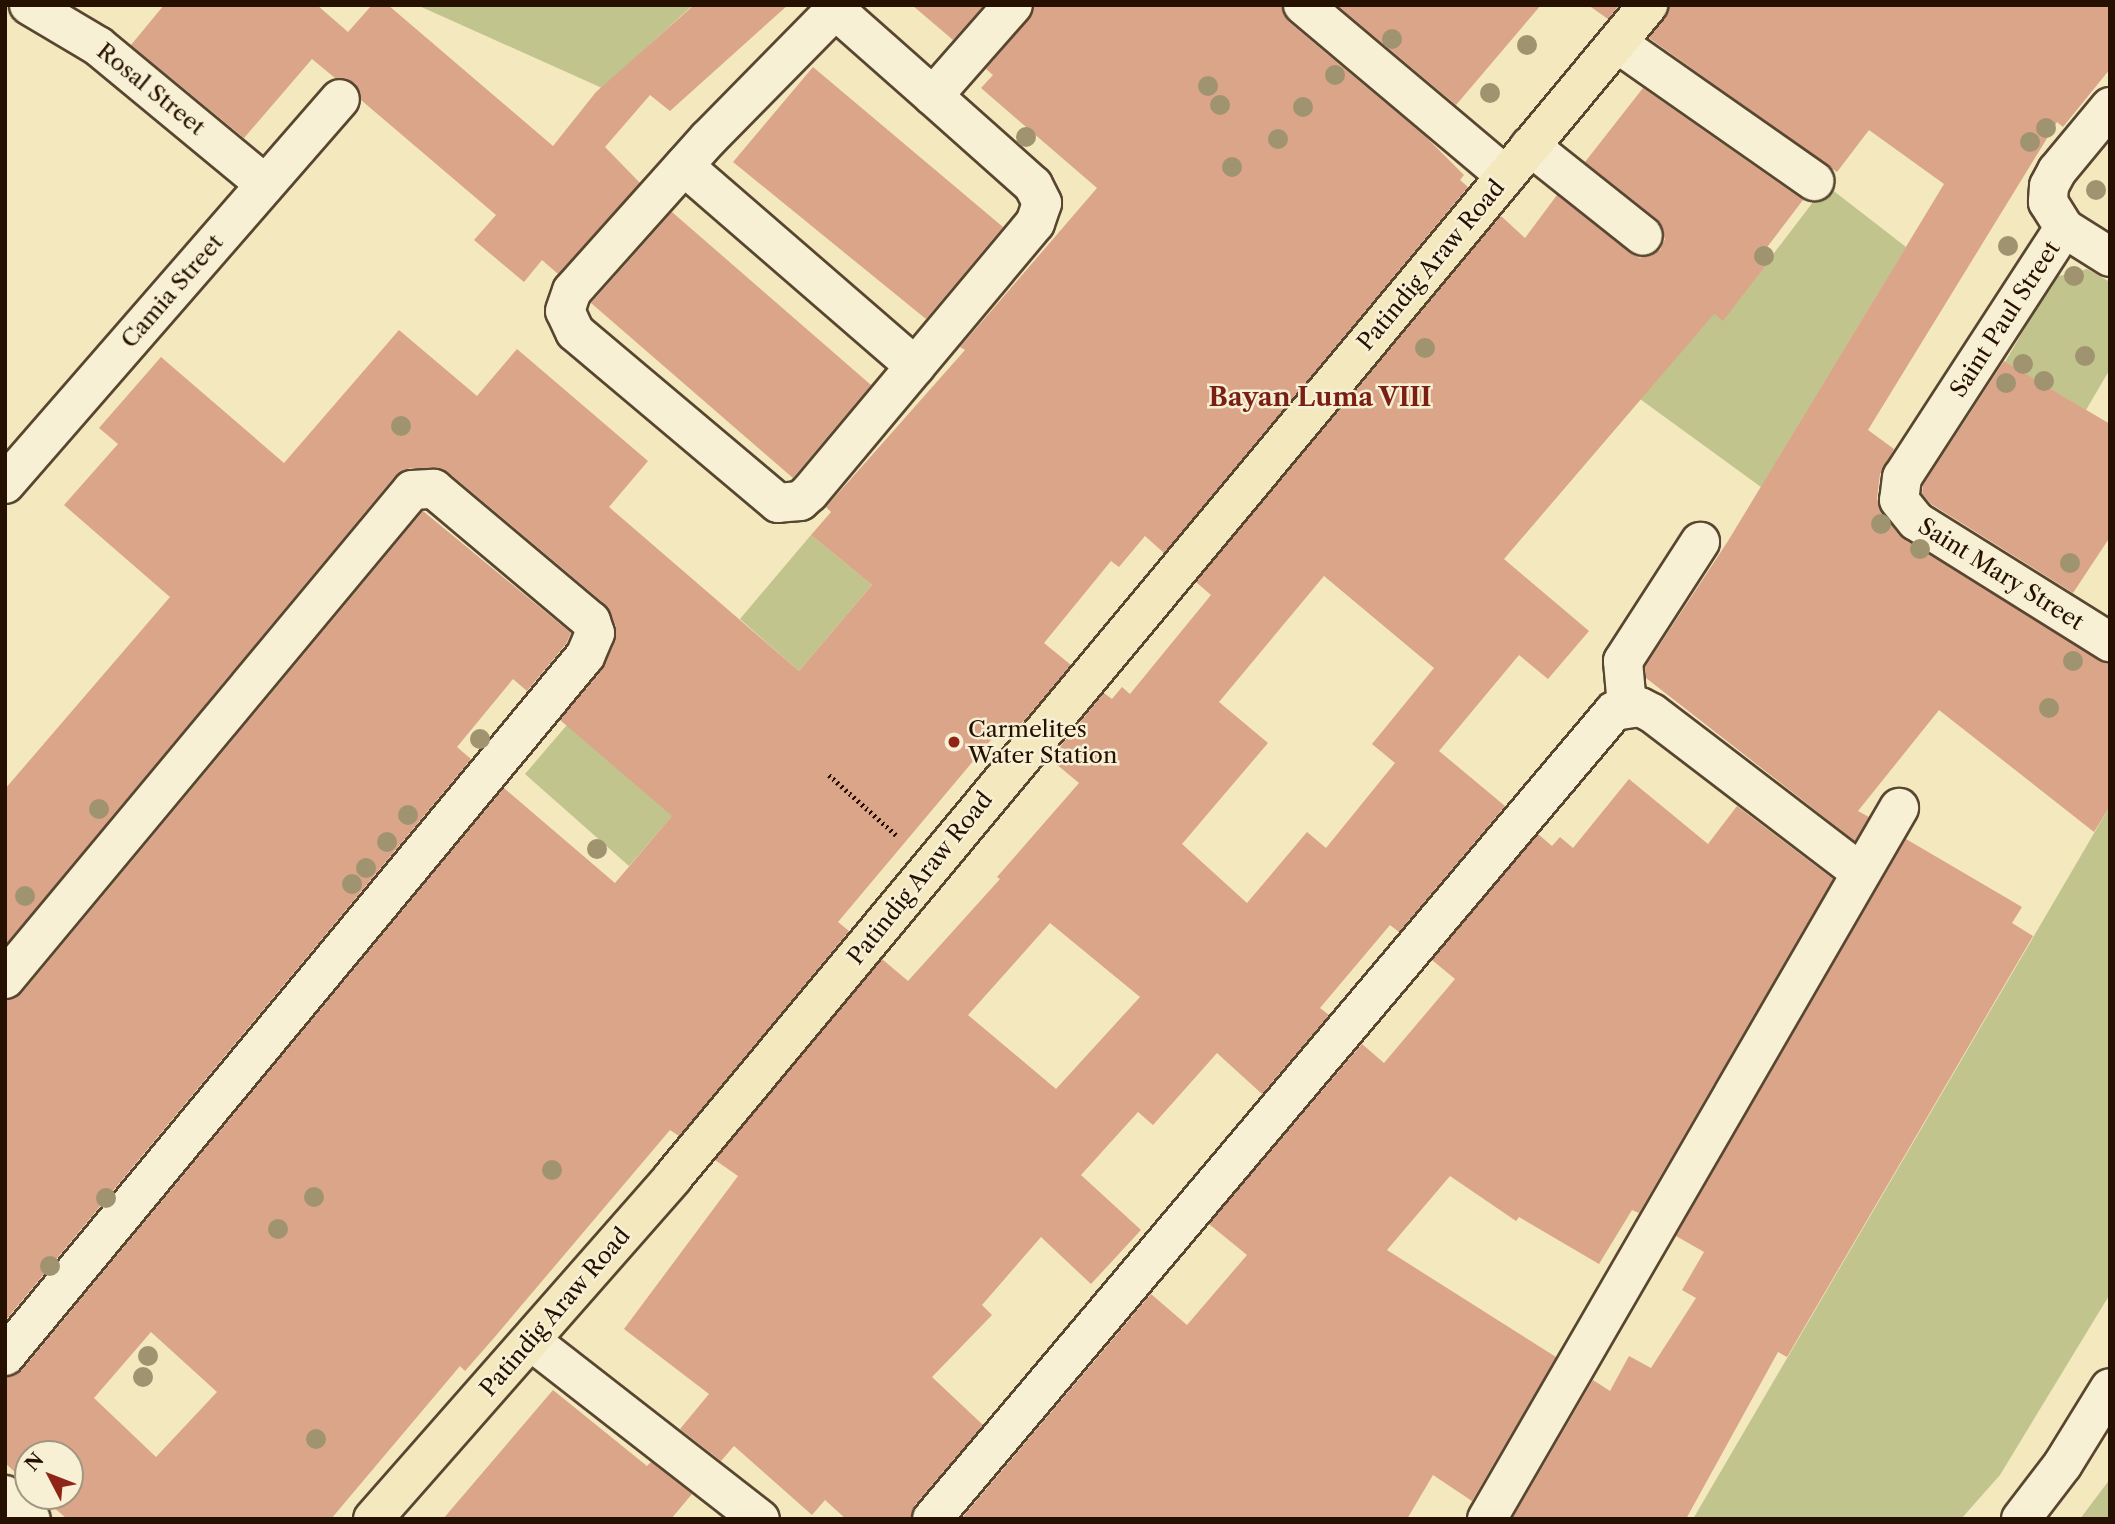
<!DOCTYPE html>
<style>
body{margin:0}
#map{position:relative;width:2115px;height:1524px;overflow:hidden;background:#f3e8be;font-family:"Libre Caslon Text",serif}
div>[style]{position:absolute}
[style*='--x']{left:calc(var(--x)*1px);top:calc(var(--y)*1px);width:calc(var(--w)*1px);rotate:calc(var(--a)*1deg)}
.green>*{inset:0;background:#c1c48d}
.building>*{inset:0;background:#dba58a}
.path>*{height:4.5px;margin-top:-2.25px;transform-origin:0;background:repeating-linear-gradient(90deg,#261000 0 2px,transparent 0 5.5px)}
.roads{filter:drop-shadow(2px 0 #594630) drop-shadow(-2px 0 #594630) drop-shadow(0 2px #594630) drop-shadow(0 -2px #594630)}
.minor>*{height:38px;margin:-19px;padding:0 19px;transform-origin:19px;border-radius:19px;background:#f7f0d5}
.major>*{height:38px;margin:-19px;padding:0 19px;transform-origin:19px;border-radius:19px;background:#f3e8be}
.trees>*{width:20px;height:20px;margin:-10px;border-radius:50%;background:#a09470}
.dots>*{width:19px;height:19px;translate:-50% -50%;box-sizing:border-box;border:4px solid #f7f0d5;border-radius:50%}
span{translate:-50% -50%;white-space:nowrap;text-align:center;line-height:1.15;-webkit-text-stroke:5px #f7f0d5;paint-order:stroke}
.street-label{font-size:23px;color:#261000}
.poi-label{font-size:23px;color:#261000}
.left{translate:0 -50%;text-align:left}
.quarter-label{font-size:26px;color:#7a1f14;font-weight:700}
.frame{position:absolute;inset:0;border:7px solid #261000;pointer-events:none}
.north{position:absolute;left:14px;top:1440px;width:70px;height:70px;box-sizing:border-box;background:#f7f0d5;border:2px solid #a39680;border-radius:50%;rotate:312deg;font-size:19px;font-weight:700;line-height:28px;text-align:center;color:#261000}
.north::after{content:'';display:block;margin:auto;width:24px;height:32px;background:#8f2418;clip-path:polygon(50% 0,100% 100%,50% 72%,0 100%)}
</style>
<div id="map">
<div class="green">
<div style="clip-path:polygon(417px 5px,693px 5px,602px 88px)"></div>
<div style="clip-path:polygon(1826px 185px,1906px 247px,1761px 487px,1640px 399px,1713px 313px,1723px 320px)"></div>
<div style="clip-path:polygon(2087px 269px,2110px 282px,2110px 369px,2086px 410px,2005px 362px,2055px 277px)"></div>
<div style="clip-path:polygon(811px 535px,872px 585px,799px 671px,740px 619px)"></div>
<div style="clip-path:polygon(567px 725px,724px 756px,629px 866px,525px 774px)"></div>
<div style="clip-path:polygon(2110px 806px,2110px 1294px,2000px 1475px,1961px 1519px,1693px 1519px)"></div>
<div style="clip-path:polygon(2110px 1479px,2110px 1519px,2080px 1519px)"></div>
</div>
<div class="building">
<div style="clip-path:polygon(164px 5px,317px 5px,348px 32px,372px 5px,388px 5px,553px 146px,596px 92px,694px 5px,788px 5px,670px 111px,650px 95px,605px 147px,640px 183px,558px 274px,542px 260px,524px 282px,474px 240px,496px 215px,361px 100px,355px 83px,335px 78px,312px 59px,244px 138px,131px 45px)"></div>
<div style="clip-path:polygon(912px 5px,984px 5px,953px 40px)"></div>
<div style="clip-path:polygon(evenodd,1034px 5px,1282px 5px,1289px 22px,1427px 138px,1464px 175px,1460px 180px,1468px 187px,1164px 553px,1145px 536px,1119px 567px,1111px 561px,1044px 643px,1071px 665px,1016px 730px,1006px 722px,838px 922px,849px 931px,679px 1136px,670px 1130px,493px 1339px,465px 1371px,460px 1366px,331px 1519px,67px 1519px,41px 1496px,70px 1496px,70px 1454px,28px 1454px,28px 1484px,5px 1463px,5px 1377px,22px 1370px,504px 788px,615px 883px,672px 816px,560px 720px,602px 670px,615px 642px,616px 626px,606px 605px,448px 472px,410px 468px,395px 476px,5px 945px,5px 789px,170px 597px,64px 505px,118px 444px,99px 428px,161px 357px,284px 463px,399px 330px,477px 396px,517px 349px,648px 461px,609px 507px,799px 671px,872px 585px,811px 535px,831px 512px,826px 507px,965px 350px,960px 347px,1097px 188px,981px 88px,993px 75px,986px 69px,1029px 19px,1034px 5px,151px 1332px,217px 1392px,156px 1457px,94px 1398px,151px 1332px)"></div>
<div style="clip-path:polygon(1337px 5px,1541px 5px,1456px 105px)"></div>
<div style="clip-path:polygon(1588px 5px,1619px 5px,1608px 19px)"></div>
<div style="clip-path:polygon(1669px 5px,2110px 5px,2110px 69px,2063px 127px,2057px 122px,1868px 430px,1894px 449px,1880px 474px,1877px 498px,1882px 513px,1899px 535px,2110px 664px,2110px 806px,2094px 832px,1939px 710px,1858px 811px,1869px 817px,1855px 841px,1646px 678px,1645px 667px,1728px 541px,1944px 184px,1869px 130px,1837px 172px,1649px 38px)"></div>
<div style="clip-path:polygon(813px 67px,1003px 227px,926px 319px,733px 162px)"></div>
<div style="clip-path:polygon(evenodd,1643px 88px,1803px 200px,1758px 259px,1766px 265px,1723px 321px,1714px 314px,1504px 559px,1589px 631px,1548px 679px,1519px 655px,1439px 751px,1505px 806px,1399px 932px,1390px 925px,1320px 1008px,1329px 1015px,1262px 1094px,1217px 1053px,1153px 1125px,1138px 1112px,1081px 1175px,1141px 1230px,1091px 1284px,1041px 1237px,982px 1305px,992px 1315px,932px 1377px,983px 1425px,915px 1505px,911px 1519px,846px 1519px,825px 1500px,812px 1515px,734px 1446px,721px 1461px,680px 1429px,709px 1394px,624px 1329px,738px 1176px,715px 1160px,882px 959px,908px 981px,1000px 879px,997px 877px,1079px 783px,1050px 759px,1104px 693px,1112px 699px,1122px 687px,1130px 694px,1211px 595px,1196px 582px,1501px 216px,1525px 238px,1557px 195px,1630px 253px,1640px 258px,1660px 250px,1665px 239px,1657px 219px,1585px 162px,1643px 88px,1324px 576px,1434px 668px,1372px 744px,1395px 763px,1326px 848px,1307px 832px,1247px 903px,1182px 844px,1268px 743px,1219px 702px,1324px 576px,1643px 88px,1050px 923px,1140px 997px,1056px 1089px,968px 1015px,1050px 923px)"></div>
<div style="clip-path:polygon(672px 212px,871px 385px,793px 478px,591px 303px)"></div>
<div style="clip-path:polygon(2004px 361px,2110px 424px,2110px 537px,2073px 593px,1931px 504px,1922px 494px,1923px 485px)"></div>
<div style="clip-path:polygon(423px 511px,571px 633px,566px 644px,527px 691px,513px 679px,457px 747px,471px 759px,5px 1321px,5px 1000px,22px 993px)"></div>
<div style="clip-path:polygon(1629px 779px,1708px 844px,1737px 806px,1833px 879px,1639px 1213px,1632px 1210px,1599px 1264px,1519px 1217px,1516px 1221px,1450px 1176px,1387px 1250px,1556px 1357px,1472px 1501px,1433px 1475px,1407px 1519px,961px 1519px,1151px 1294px,1187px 1325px,1247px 1255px,1209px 1224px,1362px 1044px,1384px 1063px,1455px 979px,1432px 960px,1538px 834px,1552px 846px,1560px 837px,1573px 848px)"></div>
<div style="clip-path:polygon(1906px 839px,2022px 907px,2012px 923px,2033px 936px,1787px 1357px,1778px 1352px,1686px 1519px,1512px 1519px,1593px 1380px,1610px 1391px,1629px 1356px,1651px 1368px,1696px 1298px,1682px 1290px,1704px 1252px,1676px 1236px)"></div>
<div style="clip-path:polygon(553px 1390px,647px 1466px,651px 1462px,692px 1494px,671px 1519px,443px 1519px)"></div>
</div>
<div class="path">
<div style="--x:829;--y:775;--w:90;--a:41.8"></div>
</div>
<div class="roads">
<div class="minor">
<div style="--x:29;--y:5;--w:80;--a:30.7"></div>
<div style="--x:98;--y:46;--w:217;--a:39.6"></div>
<div style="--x:830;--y:5;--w:137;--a:41.5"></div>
<div style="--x:933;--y:96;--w:134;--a:41.7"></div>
<div style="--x:1033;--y:185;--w:20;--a:63"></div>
<div style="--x:1042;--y:203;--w:21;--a:109"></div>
<div style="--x:1035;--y:223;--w:352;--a:129.9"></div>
<div style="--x:809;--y:493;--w:12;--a:138"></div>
<div style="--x:800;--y:501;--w:22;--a:175"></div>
<div style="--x:778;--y:503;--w:265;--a:-139.9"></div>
<div style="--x:575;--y:332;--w:23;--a:-115"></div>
<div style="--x:565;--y:311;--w:21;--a:-71"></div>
<div style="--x:572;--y:291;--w:205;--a:-48.2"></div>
<div style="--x:709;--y:138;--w:180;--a:-45.5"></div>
<div style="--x:1303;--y:5;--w:265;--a:40.1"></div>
<div style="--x:1617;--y:43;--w:241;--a:35"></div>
<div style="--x:933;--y:96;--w:121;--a:-48.7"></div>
<div style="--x:2110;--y:107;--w:83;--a:129.6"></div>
<div style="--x:2057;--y:171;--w:17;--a:118"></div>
<div style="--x:2049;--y:186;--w:16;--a:94"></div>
<div style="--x:2048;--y:202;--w:31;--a:58"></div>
<div style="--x:2064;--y:228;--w:54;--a:32.2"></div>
<div style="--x:1530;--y:146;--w:144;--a:38.5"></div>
<div style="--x:684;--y:166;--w:306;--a:40.9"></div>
<div style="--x:2064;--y:228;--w:297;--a:123"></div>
<div style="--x:1902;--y:477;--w:23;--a:97"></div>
<div style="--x:1899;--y:500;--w:27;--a:51"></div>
<div style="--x:1916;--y:521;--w:229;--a:32"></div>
<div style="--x:5;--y:484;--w:510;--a:-48.97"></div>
<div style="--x:1627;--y:706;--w:45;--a:-95.1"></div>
<div style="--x:1623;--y:661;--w:142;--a:-57.1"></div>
<div style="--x:5;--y:979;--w:636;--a:-50.23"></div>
<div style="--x:412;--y:490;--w:22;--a:-3"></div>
<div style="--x:434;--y:489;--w:205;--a:40.1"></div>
<div style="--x:591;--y:621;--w:13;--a:72"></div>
<div style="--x:595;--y:633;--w:25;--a:113"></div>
<div style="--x:585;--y:656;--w:909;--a:129.64"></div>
<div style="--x:531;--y:1341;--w:290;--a:37.9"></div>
<div style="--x:5;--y:1495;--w:35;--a:43"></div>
<div style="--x:932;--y:1519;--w:1057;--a:-49.83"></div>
<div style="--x:1614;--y:711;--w:26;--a:-9"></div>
<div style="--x:1640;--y:707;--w:13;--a:27"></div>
<div style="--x:1652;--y:713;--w:263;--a:37.4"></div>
<div style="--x:1487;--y:1519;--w:822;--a:-59.91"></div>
<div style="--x:2021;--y:1519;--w:69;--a:-52.6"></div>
<div style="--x:2063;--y:1464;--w:89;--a:-58.3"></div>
</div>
<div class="major">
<div style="--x:373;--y:1519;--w:455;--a:-48.7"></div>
<div style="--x:673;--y:1177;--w:1525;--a:-50.24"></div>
</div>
</div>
<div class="trees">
<div style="left:1392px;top:39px"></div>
<div style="left:1527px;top:45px"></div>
<div style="left:1335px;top:75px"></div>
<div style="left:1208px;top:86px"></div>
<div style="left:1490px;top:93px"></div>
<div style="left:1220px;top:105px"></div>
<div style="left:1303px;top:107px"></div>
<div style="left:2046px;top:128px"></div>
<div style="left:1026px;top:137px"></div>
<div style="left:1278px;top:139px"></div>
<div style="left:2030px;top:142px"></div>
<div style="left:1232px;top:167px"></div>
<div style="left:2096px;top:190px"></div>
<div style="left:2008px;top:246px"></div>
<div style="left:1764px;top:256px"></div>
<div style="left:2074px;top:276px"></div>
<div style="left:1425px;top:348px"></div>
<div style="left:2085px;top:356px"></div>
<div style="left:2023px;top:364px"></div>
<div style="left:2044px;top:381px"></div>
<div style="left:2006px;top:383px"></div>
<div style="left:401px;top:426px"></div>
<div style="left:1881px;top:524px"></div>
<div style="left:1920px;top:549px"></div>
<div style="left:2070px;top:563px"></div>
<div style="left:2073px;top:661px"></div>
<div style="left:2049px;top:708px"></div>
<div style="left:480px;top:739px"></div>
<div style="left:99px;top:809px"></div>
<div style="left:408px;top:815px"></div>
<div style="left:387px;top:842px"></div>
<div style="left:597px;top:849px"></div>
<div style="left:366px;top:868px"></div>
<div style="left:352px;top:884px"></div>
<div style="left:25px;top:896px"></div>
<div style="left:552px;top:1170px"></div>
<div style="left:314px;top:1197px"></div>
<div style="left:106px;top:1198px"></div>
<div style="left:278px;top:1229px"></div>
<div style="left:50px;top:1266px"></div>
<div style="left:148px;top:1356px"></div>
<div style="left:143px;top:1377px"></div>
<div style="left:316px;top:1439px"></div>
</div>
<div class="dots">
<div style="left:954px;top:742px;background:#8f2418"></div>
</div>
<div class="street-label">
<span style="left:151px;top:89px;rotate:39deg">Rosal Street</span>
<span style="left:1431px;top:265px;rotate:-50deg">Patindig Araw Road</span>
<span style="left:172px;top:291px;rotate:-49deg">Camia Street</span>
<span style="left:2005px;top:319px;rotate:-57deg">Saint Paul Street</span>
<span style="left:2001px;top:574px;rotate:32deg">Saint Mary Street</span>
<span style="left:920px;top:878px;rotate:-51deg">Patindig Araw Road</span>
<span style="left:555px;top:1312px;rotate:-49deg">Patindig Araw Road</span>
</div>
<div class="poi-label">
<span class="left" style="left:968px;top:742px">Carmelites<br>Water Station</span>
</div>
<div class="quarter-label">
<span style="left:1320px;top:398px">Bayan Luma VIII</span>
</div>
<div class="frame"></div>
<div class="north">N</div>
</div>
